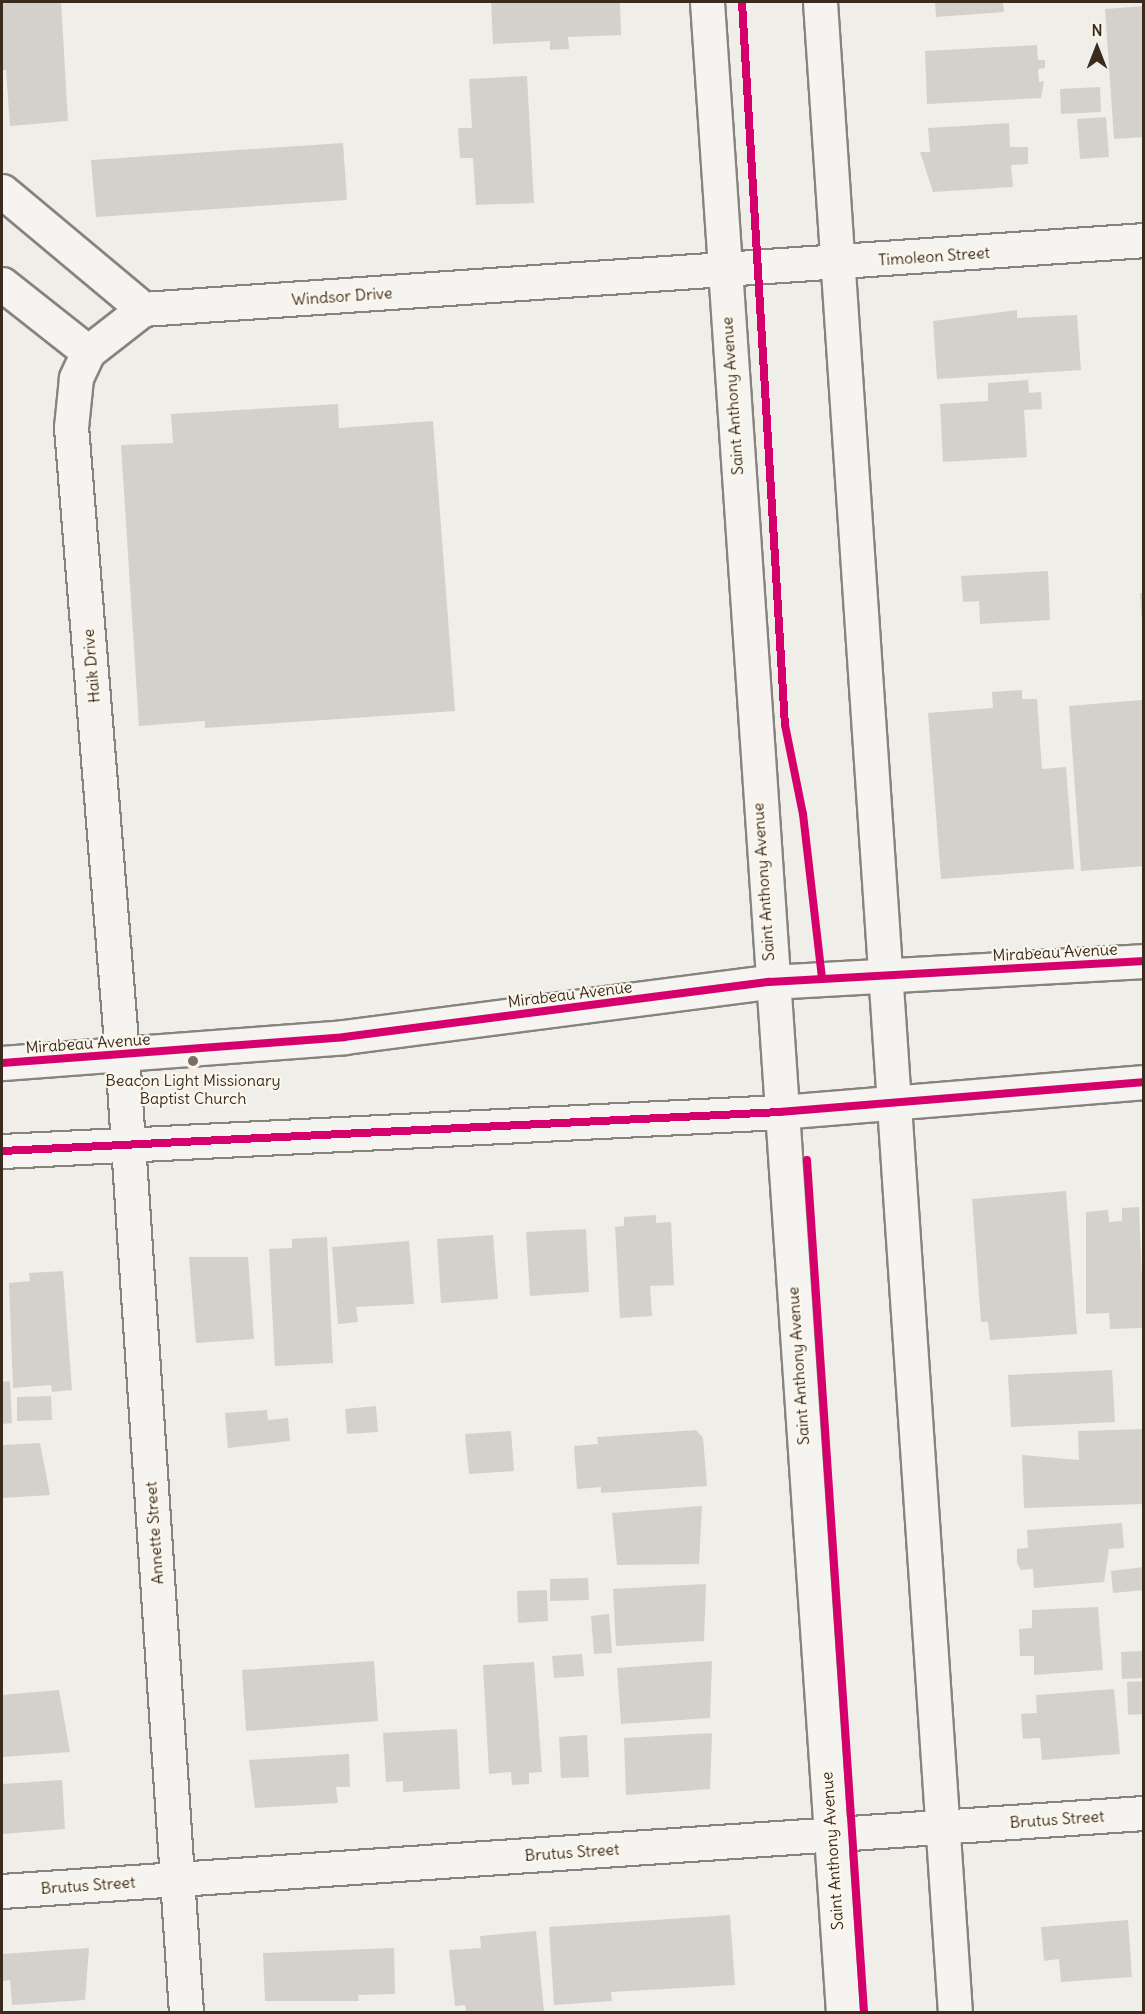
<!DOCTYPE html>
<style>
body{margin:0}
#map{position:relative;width:1145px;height:2014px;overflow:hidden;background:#f0eee8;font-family:Delius,sans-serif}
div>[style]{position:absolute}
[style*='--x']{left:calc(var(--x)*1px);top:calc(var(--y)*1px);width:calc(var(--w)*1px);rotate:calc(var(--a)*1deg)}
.building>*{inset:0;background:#d4d1cc}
.roads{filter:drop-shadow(2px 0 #88837e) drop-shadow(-2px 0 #88837e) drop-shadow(0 2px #88837e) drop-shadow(0 -2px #88837e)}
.street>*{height:33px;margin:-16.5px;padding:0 16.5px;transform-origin:16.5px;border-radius:16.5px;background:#f5f4f0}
.secondary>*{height:33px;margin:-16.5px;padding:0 16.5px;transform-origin:16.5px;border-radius:16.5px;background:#f5f4f0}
.cycleway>*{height:8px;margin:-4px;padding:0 4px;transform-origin:4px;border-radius:4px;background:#d6006c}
.dots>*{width:16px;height:16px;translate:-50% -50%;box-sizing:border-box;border:3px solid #fbf7ec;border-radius:50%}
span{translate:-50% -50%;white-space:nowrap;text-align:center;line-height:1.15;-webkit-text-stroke:4.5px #fbf7ec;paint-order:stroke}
.street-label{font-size:16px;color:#3b2a1e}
.poi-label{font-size:16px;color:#3b2a1e}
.frame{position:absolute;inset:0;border:3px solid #3b2a1e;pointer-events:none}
.north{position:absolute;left:1067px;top:18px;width:60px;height:60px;-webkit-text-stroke:4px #fbf7ec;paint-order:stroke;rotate:0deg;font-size:16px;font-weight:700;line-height:24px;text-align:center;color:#3b2a1e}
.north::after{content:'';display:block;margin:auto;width:21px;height:27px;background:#3b2a1e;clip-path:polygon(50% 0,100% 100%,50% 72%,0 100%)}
</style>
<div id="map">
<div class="building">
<div style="clip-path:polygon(2px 2px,61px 2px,68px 121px,10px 126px,6px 70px,2px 70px)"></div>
<div style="clip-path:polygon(491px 2px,620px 2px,621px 35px,568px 37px,569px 49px,550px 50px,550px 41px,493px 44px)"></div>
<div style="clip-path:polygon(935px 2px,1003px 2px,1004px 12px,936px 17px)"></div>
<div style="clip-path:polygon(1144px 6px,1144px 137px,1114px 139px,1105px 9px)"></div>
<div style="clip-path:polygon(1037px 45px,1038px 60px,1045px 60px,1045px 68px,1038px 69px,1039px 82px,1044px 81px,1041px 98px,927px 104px,925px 51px)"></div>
<div style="clip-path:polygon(527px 76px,534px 203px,476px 205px,473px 158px,460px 158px,458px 128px,472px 128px,469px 79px)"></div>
<div style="clip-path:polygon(1100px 87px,1101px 112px,1061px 114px,1060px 89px)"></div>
<div style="clip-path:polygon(1106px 117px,1109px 157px,1080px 159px,1077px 119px)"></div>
<div style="clip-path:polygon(1009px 123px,1010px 147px,1028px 147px,1028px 164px,1011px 165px,1013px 187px,933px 192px,920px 152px,930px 152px,928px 128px)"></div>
<div style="clip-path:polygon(343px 143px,347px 200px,96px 217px,91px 160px)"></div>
<div style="clip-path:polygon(1017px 310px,1017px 318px,1077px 315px,1081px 370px,937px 379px,933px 321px)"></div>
<div style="clip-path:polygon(1028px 380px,1029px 393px,1041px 392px,1042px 409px,1024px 410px,1027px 457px,943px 462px,940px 404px,988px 401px,988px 383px)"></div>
<div style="clip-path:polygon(338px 404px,339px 428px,433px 421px,455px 711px,205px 728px,205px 721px,139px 726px,121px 445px,173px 443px,171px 414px)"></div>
<div style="clip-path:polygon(1048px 571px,1050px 620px,980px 624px,979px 601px,963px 602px,961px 576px)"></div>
<div style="clip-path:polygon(1140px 593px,1144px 593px,1144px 623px,1142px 624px)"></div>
<div style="clip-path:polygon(1022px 690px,1022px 699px,1037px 699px,1042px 769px,1066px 767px,1074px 869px,941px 879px,928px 713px,993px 708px,992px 692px)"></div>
<div style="clip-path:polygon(1142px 700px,1144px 866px,1081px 871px,1069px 706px)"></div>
<div style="clip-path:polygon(1066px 1191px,1077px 1334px,990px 1340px,988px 1322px,981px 1322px,972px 1199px)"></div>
<div style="clip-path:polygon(1139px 1207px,1144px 1328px,1110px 1329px,1109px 1313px,1086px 1314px,1086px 1212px,1108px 1210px,1109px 1222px,1122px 1221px,1122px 1208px)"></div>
<div style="clip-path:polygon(656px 1215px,656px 1223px,671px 1222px,674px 1285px,650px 1286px,652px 1316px,620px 1318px,615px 1227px,624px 1226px,624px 1217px)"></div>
<div style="clip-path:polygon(586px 1229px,589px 1292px,530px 1296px,526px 1232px)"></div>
<div style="clip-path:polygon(493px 1235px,498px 1299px,441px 1303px,437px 1239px)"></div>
<div style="clip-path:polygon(327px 1237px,333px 1363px,275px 1366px,269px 1249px,292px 1248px,292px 1239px)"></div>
<div style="clip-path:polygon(409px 1241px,414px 1304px,356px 1307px,358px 1322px,338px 1324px,332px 1247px)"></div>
<div style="clip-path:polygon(189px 1257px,248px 1257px,254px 1339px,196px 1343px)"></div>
<div style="clip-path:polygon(63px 1271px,72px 1390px,52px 1392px,51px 1385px,13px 1388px,9px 1283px,30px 1281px,29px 1273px)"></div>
<div style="clip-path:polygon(1112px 1370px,1115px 1422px,1011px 1427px,1008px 1375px)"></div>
<div style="clip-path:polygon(10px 1381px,12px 1423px,2px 1424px,2px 1382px)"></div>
<div style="clip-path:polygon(51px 1396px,52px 1420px,17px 1421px,17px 1397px)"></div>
<div style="clip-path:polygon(376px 1406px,378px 1432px,347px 1434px,345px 1409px)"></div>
<div style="clip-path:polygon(267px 1410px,268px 1420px,288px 1418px,290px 1441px,228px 1448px,225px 1413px)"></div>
<div style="clip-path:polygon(1144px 1429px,1144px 1504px,1024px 1508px,1022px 1455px,1079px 1460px,1078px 1431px)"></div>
<div style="clip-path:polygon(696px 1430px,703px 1438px,707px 1486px,601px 1493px,601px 1487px,577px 1489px,574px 1446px,598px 1444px,597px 1437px)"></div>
<div style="clip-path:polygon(511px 1431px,514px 1471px,469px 1474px,465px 1434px)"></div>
<div style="clip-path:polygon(40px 1443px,50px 1495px,2px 1498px,2px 1445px)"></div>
<div style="clip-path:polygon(702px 1506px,699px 1564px,617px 1565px,612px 1513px)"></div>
<div style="clip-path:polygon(1122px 1523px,1124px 1548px,1109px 1549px,1104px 1582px,1034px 1588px,1033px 1569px,1021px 1570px,1017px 1563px,1017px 1549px,1028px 1548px,1027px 1530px)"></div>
<div style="clip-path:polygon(1144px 1567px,1144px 1590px,1113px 1593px,1111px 1571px)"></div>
<div style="clip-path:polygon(588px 1578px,589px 1600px,550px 1601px,550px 1579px)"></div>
<div style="clip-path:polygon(706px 1584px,704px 1641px,616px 1646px,613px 1589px)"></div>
<div style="clip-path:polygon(547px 1590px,548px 1621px,518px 1623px,517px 1591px)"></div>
<div style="clip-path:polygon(1098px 1607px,1103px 1670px,1034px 1675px,1034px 1656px,1020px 1656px,1019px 1629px,1032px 1628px,1032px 1610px)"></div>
<div style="clip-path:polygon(609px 1614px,612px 1653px,594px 1654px,591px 1616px)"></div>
<div style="clip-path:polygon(1144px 1651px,1144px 1678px,1122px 1679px,1121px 1652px)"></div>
<div style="clip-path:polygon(582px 1654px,584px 1676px,554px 1678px,552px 1656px)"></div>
<div style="clip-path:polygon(374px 1661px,378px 1721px,246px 1731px,242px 1670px)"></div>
<div style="clip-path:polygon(712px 1661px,710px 1718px,621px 1724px,617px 1668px)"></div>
<div style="clip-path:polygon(534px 1662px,542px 1772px,529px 1773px,529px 1784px,512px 1785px,511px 1772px,489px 1774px,483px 1665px)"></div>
<div style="clip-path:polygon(1144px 1681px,1144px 1714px,1128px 1715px,1127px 1682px)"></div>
<div style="clip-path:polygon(1114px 1689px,1120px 1754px,1042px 1760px,1040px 1738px,1023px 1739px,1021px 1714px,1037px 1713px,1036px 1695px)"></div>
<div style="clip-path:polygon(59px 1690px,70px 1752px,2px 1757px,2px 1695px)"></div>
<div style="clip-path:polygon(457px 1729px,460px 1789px,403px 1792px,403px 1781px,386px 1782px,383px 1733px)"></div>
<div style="clip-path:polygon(712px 1733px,710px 1789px,626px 1795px,624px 1738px)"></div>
<div style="clip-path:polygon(587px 1735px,589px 1777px,561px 1778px,559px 1737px)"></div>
<div style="clip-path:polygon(349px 1754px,350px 1787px,336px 1787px,338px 1803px,255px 1808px,249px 1760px)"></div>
<div style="clip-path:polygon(62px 1780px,65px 1829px,2px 1834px,2px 1784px)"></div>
<div style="clip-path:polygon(730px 1915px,735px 1985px,611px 1992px,612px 2001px,554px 2005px,549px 1927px)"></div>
<div style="clip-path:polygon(1128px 1920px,1132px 1977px,1061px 1982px,1059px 1959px,1044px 1961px,1041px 1927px)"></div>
<div style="clip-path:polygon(536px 1931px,544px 2012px,466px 2012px,465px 2005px,455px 2006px,449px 1950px,481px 1948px,480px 1936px)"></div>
<div style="clip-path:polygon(89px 1948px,85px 2000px,12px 2005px,10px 1980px,2px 1981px,2px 1954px)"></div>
<div style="clip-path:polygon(394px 1948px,395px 1994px,358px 1995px,359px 2001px,265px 2001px,263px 1953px)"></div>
</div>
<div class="roads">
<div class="street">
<div style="--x:707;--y:2;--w:2015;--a:86.13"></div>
<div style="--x:820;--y:2;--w:2015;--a:86.16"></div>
<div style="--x:2;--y:191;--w:184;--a:39.9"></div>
<div style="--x:143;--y:309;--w:1003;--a:-3.94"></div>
<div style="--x:2;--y:284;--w:110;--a:38.3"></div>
<div style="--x:143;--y:309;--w:70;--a:142"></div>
<div style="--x:88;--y:352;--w:29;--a:115"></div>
<div style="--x:76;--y:378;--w:49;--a:95.8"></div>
<div style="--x:71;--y:427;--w:629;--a:85.35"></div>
<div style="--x:122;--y:1054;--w:960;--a:86.18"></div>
<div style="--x:2;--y:1891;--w:1145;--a:-3.91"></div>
</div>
<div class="secondary">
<div style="--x:2;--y:1063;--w:343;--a:-4.3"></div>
<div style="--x:344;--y:1037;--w:429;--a:-7.4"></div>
<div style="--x:769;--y:982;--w:376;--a:-3.2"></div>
<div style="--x:2;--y:1151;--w:779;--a:-2.87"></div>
<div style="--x:780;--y:1112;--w:365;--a:-4.7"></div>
</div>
</div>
<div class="cycleway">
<div style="--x:742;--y:2;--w:724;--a:86.6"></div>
<div style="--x:785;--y:725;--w:91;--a:78.6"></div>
<div style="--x:803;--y:814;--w:166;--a:83.4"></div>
<div style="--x:2;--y:1063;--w:343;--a:-4.3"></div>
<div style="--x:344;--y:1037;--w:429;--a:-7.4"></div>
<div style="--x:769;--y:982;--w:376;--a:-3.2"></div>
<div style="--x:2;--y:1151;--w:779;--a:-2.87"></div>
<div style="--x:780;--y:1112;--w:365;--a:-4.7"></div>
<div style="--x:807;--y:1160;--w:854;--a:86.17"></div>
</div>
<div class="dots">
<div style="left:193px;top:1061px;background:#7a6f65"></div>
</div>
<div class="street-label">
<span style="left:934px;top:256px;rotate:-4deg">Timoleon Street</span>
<span style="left:342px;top:296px;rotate:-4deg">Windsor Drive</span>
<span style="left:732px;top:396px;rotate:-94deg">Saint Anthony Avenue</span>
<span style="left:91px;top:666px;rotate:-95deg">Haik Drive</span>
<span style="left:763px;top:882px;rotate:-94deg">Saint Anthony Avenue</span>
<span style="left:1055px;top:952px;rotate:-3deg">Mirabeau Avenue</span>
<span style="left:570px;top:994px;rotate:-7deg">Mirabeau Avenue</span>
<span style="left:88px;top:1043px;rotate:-4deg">Mirabeau Avenue</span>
<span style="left:798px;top:1366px;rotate:-94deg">Saint Anthony Avenue</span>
<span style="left:154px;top:1533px;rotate:-94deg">Annette Street</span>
<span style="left:1057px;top:1819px;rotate:-4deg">Brutus Street</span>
<span style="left:832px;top:1851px;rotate:-94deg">Saint Anthony Avenue</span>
<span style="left:572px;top:1852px;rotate:-4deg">Brutus Street</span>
<span style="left:88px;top:1885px;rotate:-4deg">Brutus Street</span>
</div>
<div class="poi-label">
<span style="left:193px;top:1089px">Beacon Light Missionary<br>Baptist Church</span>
</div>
<div class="frame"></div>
<div class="north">N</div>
</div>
